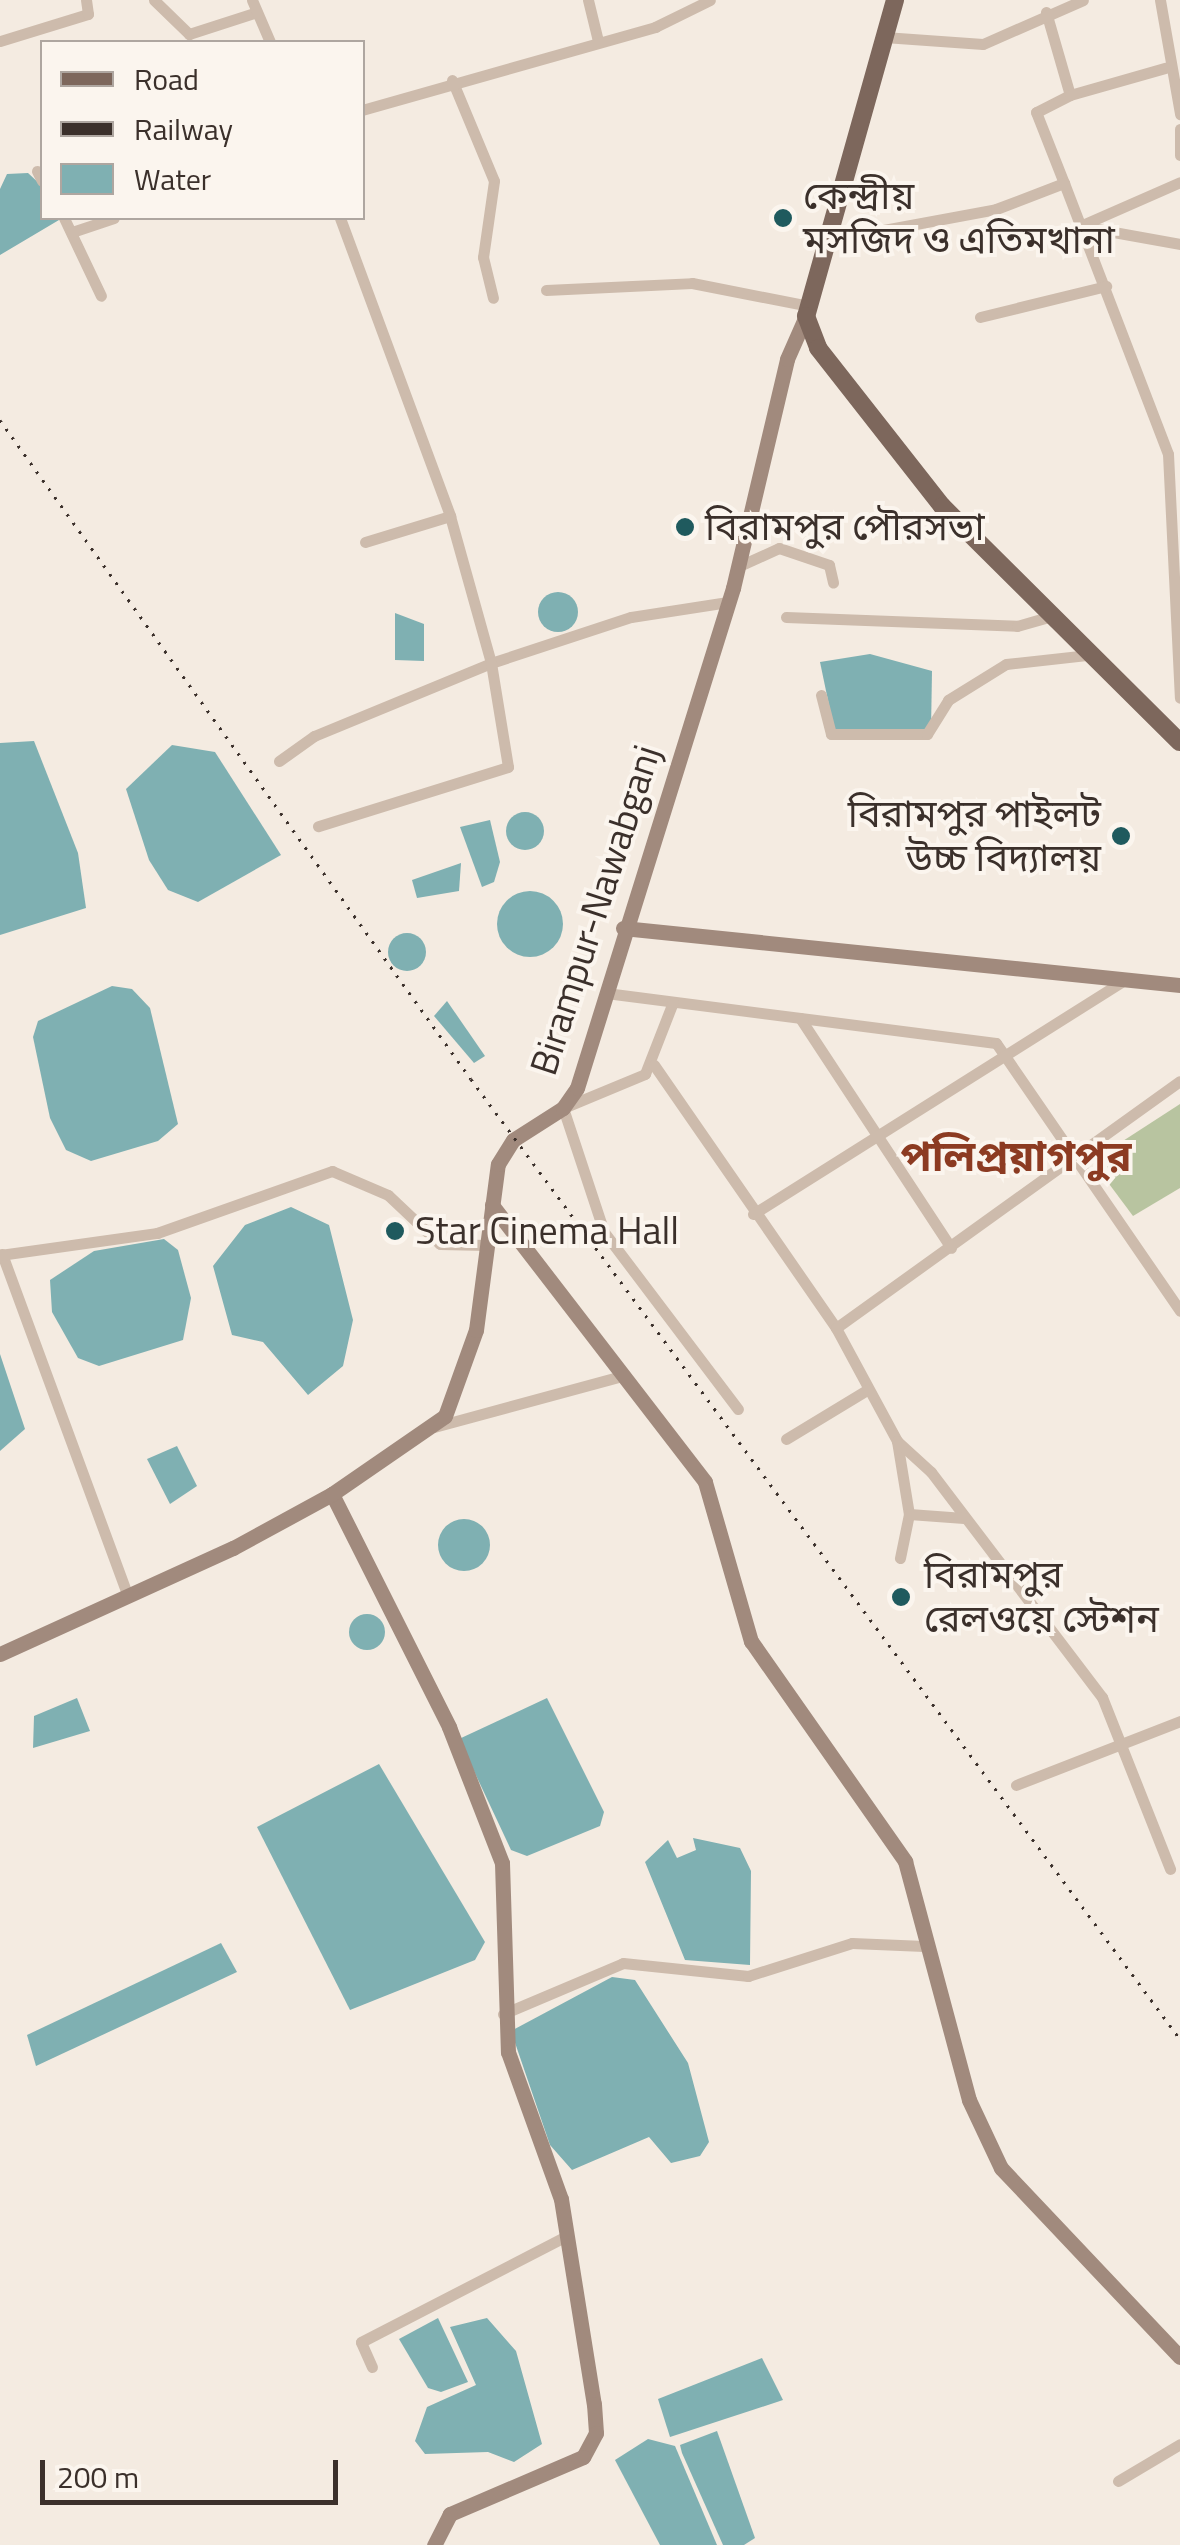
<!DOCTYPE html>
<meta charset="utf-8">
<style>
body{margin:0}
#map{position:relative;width:1180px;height:2545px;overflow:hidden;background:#f4ebe1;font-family:"Titillium Web","Noto Sans Bengali",sans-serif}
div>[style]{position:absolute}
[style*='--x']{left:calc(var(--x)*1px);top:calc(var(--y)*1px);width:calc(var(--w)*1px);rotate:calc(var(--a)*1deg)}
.green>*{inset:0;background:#b8c4a0}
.water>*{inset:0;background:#7fb0b2}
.round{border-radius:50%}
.street>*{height:11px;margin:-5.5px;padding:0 5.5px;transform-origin:5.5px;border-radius:5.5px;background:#cdbbac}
.secondary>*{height:15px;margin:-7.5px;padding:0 7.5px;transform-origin:7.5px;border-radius:7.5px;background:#a18a7d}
.primary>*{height:18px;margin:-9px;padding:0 9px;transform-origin:9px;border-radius:9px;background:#7d675c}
.rail>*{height:2.5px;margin-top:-1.25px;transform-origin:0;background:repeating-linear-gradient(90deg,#3b302b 0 2.5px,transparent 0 10.5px)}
.dots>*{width:28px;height:28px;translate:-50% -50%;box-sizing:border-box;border:5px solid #fbf5ee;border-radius:50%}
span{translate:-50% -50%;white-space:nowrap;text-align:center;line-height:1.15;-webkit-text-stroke:8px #fbf5ee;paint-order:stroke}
.poi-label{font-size:38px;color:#3b302b}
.left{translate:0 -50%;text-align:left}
.right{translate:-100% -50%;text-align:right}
.street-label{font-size:38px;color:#3b302b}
.quarter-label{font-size:42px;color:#8c3b22;font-weight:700}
.legend{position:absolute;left:40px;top:40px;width:325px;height:180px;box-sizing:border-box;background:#fbf5ee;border:2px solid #aea6a0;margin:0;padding:12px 18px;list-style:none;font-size:30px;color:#3b302b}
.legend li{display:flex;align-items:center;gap:20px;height:50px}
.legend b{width:50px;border:2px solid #aea6a0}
.scale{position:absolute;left:40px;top:2460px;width:298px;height:45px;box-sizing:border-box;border:5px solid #3b302b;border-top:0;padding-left:12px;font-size:30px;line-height:35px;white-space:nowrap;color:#3b302b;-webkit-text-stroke:8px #fbf5ee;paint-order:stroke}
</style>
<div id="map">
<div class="green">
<div style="clip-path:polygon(1180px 1104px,1180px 1188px,1133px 1216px,1092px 1161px)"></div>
</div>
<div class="water">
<div style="clip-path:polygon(28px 173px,42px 186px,42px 218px,59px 220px,0 255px,0 189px,7px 174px)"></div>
<div class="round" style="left:538px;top:592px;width:40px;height:40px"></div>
<div style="clip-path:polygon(395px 613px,424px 624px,424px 661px,395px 660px)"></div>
<div style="clip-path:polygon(870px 654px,932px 671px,931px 730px,835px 734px,820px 662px)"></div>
<div style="clip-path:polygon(34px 741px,78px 853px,86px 908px,0 935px,0 743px)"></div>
<div style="clip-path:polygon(172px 745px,215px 752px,281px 855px,198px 902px,168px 890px,149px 860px,126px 789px)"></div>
<div class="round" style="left:506px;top:812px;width:38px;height:38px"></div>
<div style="clip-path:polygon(490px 820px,500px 862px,494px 882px,482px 887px,460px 827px)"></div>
<div style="clip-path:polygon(461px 863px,459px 891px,417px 898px,412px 880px)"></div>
<div class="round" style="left:497px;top:891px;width:66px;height:66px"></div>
<div class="round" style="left:388px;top:933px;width:38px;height:38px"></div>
<div style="clip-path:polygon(112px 986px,132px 989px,150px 1008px,178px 1124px,158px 1141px,91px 1161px,66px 1150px,50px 1118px,33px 1037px,38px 1021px)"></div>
<div style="clip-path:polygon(447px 1001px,485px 1056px,474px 1063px,434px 1016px)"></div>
<div style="clip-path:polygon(291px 1207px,329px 1225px,353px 1320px,343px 1366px,308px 1395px,263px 1342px,232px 1335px,213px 1266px,245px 1225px)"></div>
<div style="clip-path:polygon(164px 1239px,178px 1250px,191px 1298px,183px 1340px,99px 1366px,78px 1358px,52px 1312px,50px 1280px,94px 1251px)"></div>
<div style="clip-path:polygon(0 1354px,25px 1429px,0 1451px)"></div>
<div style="clip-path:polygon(177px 1446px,197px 1486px,170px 1504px,147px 1459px)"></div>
<div class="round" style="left:438px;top:1519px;width:52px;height:52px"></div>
<div class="round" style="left:349px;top:1614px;width:36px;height:36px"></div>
<div style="clip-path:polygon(77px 1698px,90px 1731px,33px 1748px,34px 1716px)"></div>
<div style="clip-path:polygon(547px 1698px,604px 1812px,600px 1826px,527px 1856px,511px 1850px,459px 1739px)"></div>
<div style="clip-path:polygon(379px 1764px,485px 1942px,475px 1960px,350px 2010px,257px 1827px)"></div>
<div style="clip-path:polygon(693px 1838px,740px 1848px,751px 1871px,750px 1965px,685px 1960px,645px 1862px,668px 1840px,677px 1858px,696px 1850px)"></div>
<div style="clip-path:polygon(221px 1943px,237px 1972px,36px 2066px,27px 2035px)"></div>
<div style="clip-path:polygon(612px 1977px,635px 1980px,688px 2063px,709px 2142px,700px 2156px,671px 2163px,649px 2137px,572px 2170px,550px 2145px,511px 2031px)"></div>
<div style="clip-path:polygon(438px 2318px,468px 2382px,441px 2392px,428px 2388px,399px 2339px)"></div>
<div style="clip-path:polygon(487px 2318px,516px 2351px,542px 2444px,514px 2462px,488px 2452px,425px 2454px,415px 2441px,427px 2407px,476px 2385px,450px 2327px)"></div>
<div style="clip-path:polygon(762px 2358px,783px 2400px,670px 2437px,658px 2399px)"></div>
<div style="clip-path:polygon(717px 2431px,755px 2538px,744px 2545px,723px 2545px,682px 2453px,680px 2445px)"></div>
<div style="clip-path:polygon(648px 2439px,675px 2446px,717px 2545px,660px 2545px,615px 2460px)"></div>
</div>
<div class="street">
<div style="--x:154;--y:0;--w:49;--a:44.2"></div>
<div style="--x:189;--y:34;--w:71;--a:-17.9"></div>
<div style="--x:252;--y:0;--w:46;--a:66.8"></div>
<div style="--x:588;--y:0;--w:42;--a:76.3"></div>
<div style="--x:1160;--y:0;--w:116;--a:80"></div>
<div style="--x:1046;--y:12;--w:86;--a:73.9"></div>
<div style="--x:1070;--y:95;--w:38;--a:153"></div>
<div style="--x:1036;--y:112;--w:76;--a:68.5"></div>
<div style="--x:884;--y:37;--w:99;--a:4"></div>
<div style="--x:983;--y:44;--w:109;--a:-23.7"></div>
<div style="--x:0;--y:41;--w:92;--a:-17.1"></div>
<div style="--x:88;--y:14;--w:14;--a:-98"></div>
<div style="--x:452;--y:80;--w:109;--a:67.4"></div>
<div style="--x:494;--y:181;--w:77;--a:98.2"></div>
<div style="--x:483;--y:257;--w:42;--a:76.3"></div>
<div style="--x:1070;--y:95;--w:99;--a:-15.9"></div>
<div style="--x:362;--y:110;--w:305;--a:-15.8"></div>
<div style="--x:655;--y:27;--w:61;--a:-26.1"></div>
<div style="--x:1180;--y:129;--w:26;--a:90"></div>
<div style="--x:37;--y:171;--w:11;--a:63"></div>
<div style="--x:64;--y:218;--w:86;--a:64.6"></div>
<div style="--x:340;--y:218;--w:318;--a:69.7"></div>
<div style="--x:450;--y:516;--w:153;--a:74.4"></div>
<div style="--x:491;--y:663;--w:147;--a:-18.2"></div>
<div style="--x:631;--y:617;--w:98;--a:-8.8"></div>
<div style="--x:1080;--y:226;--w:109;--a:-23.7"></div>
<div style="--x:1080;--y:226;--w:102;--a:10.2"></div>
<div style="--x:72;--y:232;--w:44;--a:-18.4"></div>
<div style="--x:824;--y:241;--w:175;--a:-10.5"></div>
<div style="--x:996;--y:209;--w:73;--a:-20.9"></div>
<div style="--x:1064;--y:183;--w:290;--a:69"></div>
<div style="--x:1168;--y:454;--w:244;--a:87.2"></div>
<div style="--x:546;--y:290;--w:146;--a:-2.7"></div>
<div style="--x:692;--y:283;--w:119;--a:11.1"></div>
<div style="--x:980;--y:317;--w:130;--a:-13.8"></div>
<div style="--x:365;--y:542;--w:89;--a:-17"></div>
<div style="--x:737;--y:567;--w:46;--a:-24.3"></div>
<div style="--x:779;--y:548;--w:53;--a:18.8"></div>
<div style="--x:829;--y:565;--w:18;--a:77"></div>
<div style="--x:786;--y:617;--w:231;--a:2.2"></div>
<div style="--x:1017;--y:626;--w:33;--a:-16"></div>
<div style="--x:821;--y:695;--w:40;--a:75.6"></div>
<div style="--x:831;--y:734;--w:96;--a:0"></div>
<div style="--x:927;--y:734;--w:40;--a:-58"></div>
<div style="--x:948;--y:700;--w:68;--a:-31.8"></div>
<div style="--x:1006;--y:664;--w:81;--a:-6.3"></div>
<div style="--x:279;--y:761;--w:43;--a:-35.5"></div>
<div style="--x:314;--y:736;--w:191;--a:-22.4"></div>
<div style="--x:491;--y:663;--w:105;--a:80.7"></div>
<div style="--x:508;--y:767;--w:199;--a:162.7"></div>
<div style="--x:606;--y:993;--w:393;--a:7.3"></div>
<div style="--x:996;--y:1043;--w:325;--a:55.5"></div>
<div style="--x:673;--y:1002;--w:77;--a:111.3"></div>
<div style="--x:645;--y:1074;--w:89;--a:157.5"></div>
<div style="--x:563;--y:1108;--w:131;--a:71.7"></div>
<div style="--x:604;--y:1232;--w:222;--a:52.9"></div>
<div style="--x:800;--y:1018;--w:275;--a:56.7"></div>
<div style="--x:654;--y:1065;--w:320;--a:55.3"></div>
<div style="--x:836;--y:1328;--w:128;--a:61.6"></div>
<div style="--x:897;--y:1441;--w:74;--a:80.7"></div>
<div style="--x:909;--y:1514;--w:45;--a:101.6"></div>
<div style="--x:753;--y:1214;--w:437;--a:-32.2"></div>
<div style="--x:2;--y:1254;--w:364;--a:69.8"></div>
<div style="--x:0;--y:1255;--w:159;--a:-8"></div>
<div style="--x:157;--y:1233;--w:186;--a:-19.5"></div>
<div style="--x:332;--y:1171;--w:61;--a:23.2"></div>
<div style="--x:388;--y:1195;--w:71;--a:43.3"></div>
<div style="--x:440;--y:1244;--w:47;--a:1.2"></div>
<div style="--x:836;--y:1328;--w:423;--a:-35.7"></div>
<div style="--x:434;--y:1427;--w:198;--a:-15.2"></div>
<div style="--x:786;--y:1439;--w:95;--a:-31.2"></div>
<div style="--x:897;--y:1441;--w:46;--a:42.4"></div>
<div style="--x:931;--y:1472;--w:283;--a:52.8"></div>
<div style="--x:1102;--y:1697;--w:185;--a:68.4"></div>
<div style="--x:909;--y:1514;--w:55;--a:4.2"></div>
<div style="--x:1016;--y:1785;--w:176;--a:-21.3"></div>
<div style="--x:503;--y:2014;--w:130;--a:-23"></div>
<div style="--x:623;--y:1963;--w:126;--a:5.9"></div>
<div style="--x:748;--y:1976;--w:109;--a:-17.6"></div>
<div style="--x:852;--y:1943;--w:72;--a:2.4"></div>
<div style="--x:372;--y:2367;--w:27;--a:-114"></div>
<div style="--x:361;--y:2342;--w:233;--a:-27.3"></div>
<div style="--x:1118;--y:2481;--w:72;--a:-30.8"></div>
</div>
<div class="secondary">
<div style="--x:623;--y:928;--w:560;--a:5.84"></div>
<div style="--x:492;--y:1205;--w:349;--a:52.4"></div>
<div style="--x:705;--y:1482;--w:166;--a:73.9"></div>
<div style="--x:751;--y:1641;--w:269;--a:55"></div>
<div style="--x:905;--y:1861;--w:247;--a:75"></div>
<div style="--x:969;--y:2100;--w:75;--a:64.8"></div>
<div style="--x:1001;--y:2168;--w:260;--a:46.6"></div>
<div style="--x:332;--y:1494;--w:261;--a:63.3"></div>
<div style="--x:449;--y:1727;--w:146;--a:68.7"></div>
<div style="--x:502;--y:1863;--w:189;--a:88.2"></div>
<div style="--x:508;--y:2052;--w:156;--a:70.2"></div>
<div style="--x:561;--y:2199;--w:208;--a:80.9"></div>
<div style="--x:594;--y:2404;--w:29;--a:86"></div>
<div style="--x:596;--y:2433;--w:27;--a:118"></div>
<div style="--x:583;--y:2457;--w:145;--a:156.8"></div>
<div style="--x:450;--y:2514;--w:35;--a:117"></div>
<div style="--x:0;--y:1654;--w:256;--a:-24.5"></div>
<div style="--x:233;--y:1548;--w:113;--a:-28.6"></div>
<div style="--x:332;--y:1494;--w:137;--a:-34.6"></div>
<div style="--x:445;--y:1416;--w:91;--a:-70.2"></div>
<div style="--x:476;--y:1330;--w:167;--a:-82.5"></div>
<div style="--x:498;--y:1164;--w:28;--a:-58"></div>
<div style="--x:513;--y:1140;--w:59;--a:-32.6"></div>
<div style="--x:563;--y:1108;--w:24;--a:-55"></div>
<div style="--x:577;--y:1088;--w:524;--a:-72.67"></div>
<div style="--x:733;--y:588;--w:235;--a:-76.7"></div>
<div style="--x:787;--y:359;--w:47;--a:-66.2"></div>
</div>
<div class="primary">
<div style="--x:895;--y:0;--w:328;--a:105.7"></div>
<div style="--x:806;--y:316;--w:34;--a:69"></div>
<div style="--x:818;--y:348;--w:201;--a:51.9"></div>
<div style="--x:942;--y:506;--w:335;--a:44.8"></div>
</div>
<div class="rail">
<div style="--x:0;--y:420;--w:810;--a:54.45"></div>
<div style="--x:471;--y:1079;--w:1193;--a:53.55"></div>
</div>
<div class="dots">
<div style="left:783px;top:218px;background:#1f5a5e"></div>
<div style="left:685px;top:527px;background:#1f5a5e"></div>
<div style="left:1121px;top:836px;background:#1f5a5e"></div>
<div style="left:395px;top:1231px;background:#1f5a5e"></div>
<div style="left:901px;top:1597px;background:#1f5a5e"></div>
</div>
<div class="poi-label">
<span class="left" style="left:803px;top:218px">কেন্দ্রীয়<br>মসজিদ ও এতিমখানা</span>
<span class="left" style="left:705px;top:527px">বিরামপুর পৌরসভা</span>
<span class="right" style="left:1101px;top:836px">বিরামপুর পাইলট<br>উচ্চ বিদ্যালয়</span>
<span class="left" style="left:415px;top:1231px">Star Cinema Hall</span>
<span class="left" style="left:924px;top:1597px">বিরামপুর<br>রেলওয়ে স্টেশন</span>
</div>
<div class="street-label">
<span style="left:595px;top:910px;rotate:-72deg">Birampur-Nawabganj</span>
</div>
<div class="quarter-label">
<span style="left:1016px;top:1155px">পলিপ্রয়াগপুর</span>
</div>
<ul class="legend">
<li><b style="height:12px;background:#7d675c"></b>Road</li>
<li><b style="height:12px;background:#3b302b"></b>Railway</li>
<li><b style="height:28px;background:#7fb0b2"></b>Water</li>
</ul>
<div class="scale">200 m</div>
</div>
